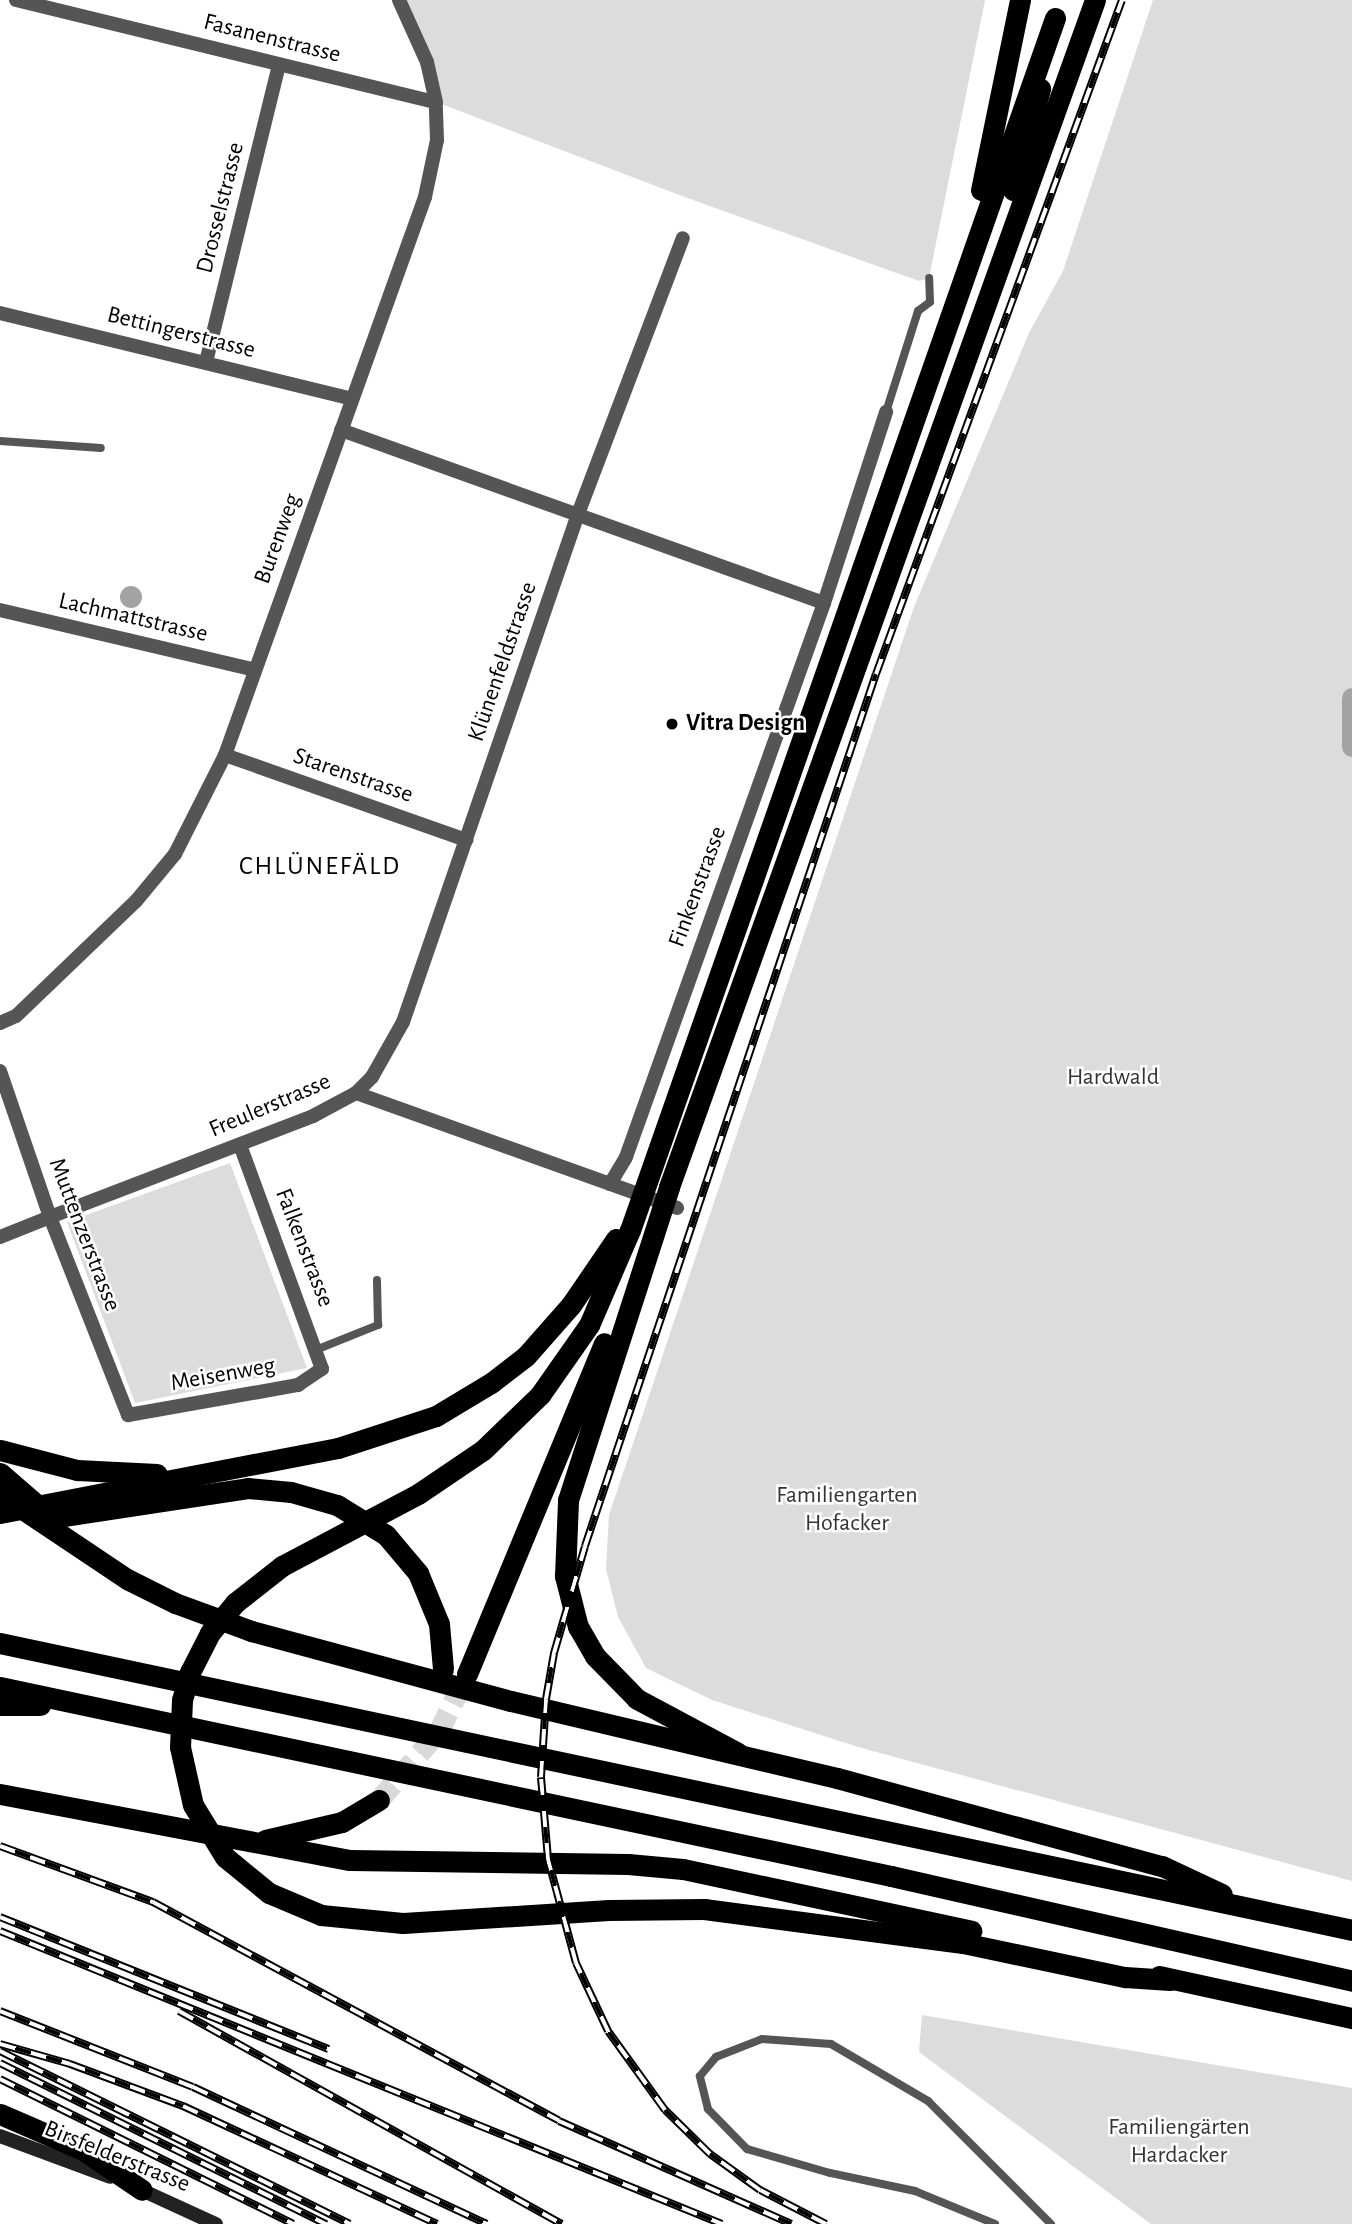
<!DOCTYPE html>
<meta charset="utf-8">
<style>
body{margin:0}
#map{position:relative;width:1352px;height:2224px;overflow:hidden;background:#fff;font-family:"Alegreya Sans",sans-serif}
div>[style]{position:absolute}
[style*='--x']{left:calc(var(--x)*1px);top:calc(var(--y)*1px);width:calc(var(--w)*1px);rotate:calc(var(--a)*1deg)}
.green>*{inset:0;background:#dcdcdc}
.water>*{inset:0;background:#a3a3a3}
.round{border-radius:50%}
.canal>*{height:21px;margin:-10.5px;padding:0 10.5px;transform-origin:10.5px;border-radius:10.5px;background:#a3a3a3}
.motorway-tunnel>*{height:21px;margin-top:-10.5px;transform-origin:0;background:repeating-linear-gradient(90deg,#d9d9d9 0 21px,transparent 0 31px)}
.service>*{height:8px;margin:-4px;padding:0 4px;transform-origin:4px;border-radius:4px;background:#555}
.minor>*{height:14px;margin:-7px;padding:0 7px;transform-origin:7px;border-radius:7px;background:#555}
.tertiary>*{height:14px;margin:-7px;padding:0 7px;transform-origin:7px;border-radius:7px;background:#555}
.secondary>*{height:14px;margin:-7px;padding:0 7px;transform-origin:7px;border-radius:7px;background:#222}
.motorway>*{height:21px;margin:-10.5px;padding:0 10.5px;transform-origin:10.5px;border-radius:10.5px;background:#000}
.rail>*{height:8px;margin-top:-4px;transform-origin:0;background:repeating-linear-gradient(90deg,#fff 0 16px,#000 0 32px);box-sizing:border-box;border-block:2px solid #000}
.dots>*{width:19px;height:19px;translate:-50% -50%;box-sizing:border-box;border:4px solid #fff;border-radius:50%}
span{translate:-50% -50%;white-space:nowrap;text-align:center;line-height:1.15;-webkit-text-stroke:5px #fff;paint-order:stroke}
.street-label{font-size:24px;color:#000}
.poi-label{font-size:24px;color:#000;font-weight:700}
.left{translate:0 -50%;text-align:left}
.park-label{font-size:24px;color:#333}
.neighbourhood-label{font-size:26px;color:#000;letter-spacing:2px}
</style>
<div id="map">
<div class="green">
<div style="clip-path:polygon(399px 0,985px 0,929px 278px,919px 281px,682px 196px,436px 102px)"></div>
<div style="clip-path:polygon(1153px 0,1352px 0,1352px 1881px,858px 1747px,712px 1700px,646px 1668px,618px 1617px,606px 1569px,609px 1515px,914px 607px,1029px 333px,1063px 271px)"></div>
<div style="clip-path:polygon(230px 1163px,307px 1368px,135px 1403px,67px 1222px)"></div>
<div style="clip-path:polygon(922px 2015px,1352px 2088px,1352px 2224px,1151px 2224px,919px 2052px)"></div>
</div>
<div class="water">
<div class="round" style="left:120px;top:586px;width:22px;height:22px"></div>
</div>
<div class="canal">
<div style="--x:1352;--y:698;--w:48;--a:90"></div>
</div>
<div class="motorway-tunnel">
<div style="--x:379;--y:1800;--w:91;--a:-49"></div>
<div style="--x:439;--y:1731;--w:64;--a:-63.8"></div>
</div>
<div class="service">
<div style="--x:886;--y:412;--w:106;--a:-72.4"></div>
<div style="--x:918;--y:311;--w:15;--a:-37"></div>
<div style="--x:930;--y:302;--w:24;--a:-92"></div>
<div style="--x:0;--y:441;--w:101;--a:4"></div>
<div style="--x:318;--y:1349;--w:65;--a:-21.8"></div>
<div style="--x:378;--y:1325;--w:45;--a:-91.3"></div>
<div style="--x:995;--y:2224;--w:87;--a:-157.6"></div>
<div style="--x:915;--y:2191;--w:87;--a:-168"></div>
<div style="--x:830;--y:2173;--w:86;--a:-163.9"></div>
<div style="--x:747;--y:2149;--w:56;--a:-134.3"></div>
<div style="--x:708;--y:2109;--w:34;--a:-104"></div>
<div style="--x:700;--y:2076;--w:25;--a:-50"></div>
<div style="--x:716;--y:2057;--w:49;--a:-21.4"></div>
<div style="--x:762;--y:2039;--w:69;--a:4.1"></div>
<div style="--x:831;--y:2044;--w:113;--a:30.4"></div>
<div style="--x:928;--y:2101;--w:174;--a:45"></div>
</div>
<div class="minor">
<div style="--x:16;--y:0;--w:432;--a:13.7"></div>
<div style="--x:0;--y:313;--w:362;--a:13.7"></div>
<div style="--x:206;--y:362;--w:306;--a:-76.2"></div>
<div style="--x:341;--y:430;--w:513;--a:19.71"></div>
<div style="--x:0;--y:610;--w:262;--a:13.2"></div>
<div style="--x:225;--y:755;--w:256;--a:19.4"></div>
<div style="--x:0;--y:1023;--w:17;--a:-24"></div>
<div style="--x:16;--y:1016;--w:166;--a:-43.8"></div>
<div style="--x:136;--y:901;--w:61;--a:-50.3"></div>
<div style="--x:175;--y:854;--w:111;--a:-63.2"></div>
<div style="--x:225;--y:755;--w:593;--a:-70.28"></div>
<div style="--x:425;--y:197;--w:58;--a:-78.1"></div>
<div style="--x:437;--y:140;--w:38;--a:-92"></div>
<div style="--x:436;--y:102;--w:41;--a:-102.7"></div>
<div style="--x:427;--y:62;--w:68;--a:-114.3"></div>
<div style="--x:0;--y:1071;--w:154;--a:71.1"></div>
<div style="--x:50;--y:1217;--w:213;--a:68.5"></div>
<div style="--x:128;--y:1415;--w:173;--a:-10"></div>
<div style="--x:298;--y:1385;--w:29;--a:-34"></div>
<div style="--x:322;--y:1369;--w:239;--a:-110.1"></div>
<div style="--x:356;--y:1093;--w:341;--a:19.7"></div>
<div style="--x:610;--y:1184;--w:31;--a:-59"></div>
<div style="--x:626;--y:1157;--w:588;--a:-70.33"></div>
<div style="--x:824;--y:603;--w:201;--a:-72"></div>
<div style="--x:50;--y:1217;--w:282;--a:-21"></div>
<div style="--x:313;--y:1116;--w:49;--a:-28.1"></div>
<div style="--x:356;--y:1093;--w:23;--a:-45"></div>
<div style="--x:372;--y:1077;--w:63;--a:-60.6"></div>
<div style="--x:403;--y:1022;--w:537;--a:-70.99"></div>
<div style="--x:578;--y:514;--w:295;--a:-69.2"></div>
</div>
<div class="tertiary">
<div style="--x:0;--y:1237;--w:54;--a:-21.8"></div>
</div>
<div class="secondary">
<div style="--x:0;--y:2136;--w:117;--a:20.4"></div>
<div style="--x:135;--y:2187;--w:89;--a:24.6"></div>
</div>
<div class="motorway">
<div style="--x:1055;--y:18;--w:1284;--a:109.32"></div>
<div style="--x:630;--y:1230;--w:103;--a:113.3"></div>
<div style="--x:589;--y:1325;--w:85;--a:125"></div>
<div style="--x:540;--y:1395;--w:79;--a:136"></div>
<div style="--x:483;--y:1450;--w:78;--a:145.9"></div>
<div style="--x:418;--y:1494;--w:154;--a:152.1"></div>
<div style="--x:282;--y:1566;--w:60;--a:141.8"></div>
<div style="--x:235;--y:1603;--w:39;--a:130"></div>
<div style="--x:210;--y:1633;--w:44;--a:117.1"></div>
<div style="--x:190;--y:1672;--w:29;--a:106"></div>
<div style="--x:182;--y:1700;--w:47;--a:92.4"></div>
<div style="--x:180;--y:1747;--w:59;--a:77.4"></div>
<div style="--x:193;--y:1805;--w:61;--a:58.4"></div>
<div style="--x:225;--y:1857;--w:57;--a:39.3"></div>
<div style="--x:269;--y:1893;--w:56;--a:22.9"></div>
<div style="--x:321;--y:1915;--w:82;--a:5.6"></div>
<div style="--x:403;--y:1923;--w:206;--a:-3.6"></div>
<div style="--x:609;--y:1910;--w:95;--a:-0.6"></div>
<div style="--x:704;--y:1909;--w:261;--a:7.5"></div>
<div style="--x:963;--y:1943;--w:166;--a:11.9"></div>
<div style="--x:1125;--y:1977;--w:45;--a:3.8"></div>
<div style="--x:981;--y:190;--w:194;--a:-78.4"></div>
<div style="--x:1013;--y:190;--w:105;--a:-75"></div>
<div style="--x:0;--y:1450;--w:80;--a:14.6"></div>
<div style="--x:77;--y:1470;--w:80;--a:2.9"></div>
<div style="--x:0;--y:1473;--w:60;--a:40.9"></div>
<div style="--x:0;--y:1494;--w:153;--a:33.8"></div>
<div style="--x:127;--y:1579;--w:54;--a:26.6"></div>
<div style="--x:175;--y:1603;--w:81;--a:20.2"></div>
<div style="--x:251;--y:1631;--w:269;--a:15.1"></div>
<div style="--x:511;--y:1701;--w:335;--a:13.3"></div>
<div style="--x:837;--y:1778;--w:337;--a:15.2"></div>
<div style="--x:1162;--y:1866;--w:66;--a:25"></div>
<div style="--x:0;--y:1513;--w:344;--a:-10.9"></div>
<div style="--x:338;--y:1448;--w:103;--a:-18.1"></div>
<div style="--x:436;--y:1416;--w:64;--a:-31"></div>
<div style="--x:491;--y:1383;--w:44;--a:-37.6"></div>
<div style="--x:526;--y:1356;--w:68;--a:-48.6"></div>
<div style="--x:571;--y:1305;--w:80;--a:-55.7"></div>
<div style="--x:44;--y:1519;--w:206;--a:-8.6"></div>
<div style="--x:248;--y:1488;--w:43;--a:5.3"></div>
<div style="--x:291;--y:1492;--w:48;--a:15.8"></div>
<div style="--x:337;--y:1505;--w:57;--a:31.5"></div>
<div style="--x:386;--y:1535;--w:50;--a:49.9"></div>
<div style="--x:418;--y:1573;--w:55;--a:67.6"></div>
<div style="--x:439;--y:1624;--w:45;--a:84.9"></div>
<div style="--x:0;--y:1643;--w:1382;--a:11.98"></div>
<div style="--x:467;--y:1674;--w:358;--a:-67.5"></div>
<div style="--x:0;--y:1687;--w:911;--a:11.98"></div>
<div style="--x:891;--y:1876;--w:473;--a:12.8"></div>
<div style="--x:0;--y:1705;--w:40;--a:0"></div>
<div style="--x:738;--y:1753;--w:115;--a:-151.9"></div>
<div style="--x:637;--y:1699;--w:60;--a:-134.3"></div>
<div style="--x:595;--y:1656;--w:34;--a:-120"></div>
<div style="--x:578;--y:1627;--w:53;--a:-104.3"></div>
<div style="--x:565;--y:1576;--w:76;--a:-87.7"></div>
<div style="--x:568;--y:1500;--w:329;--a:-72.1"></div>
<div style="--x:669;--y:1187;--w:1261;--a:-70.26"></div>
<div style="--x:0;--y:1794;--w:356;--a:10.7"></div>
<div style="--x:350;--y:1860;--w:278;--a:0.8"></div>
<div style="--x:628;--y:1864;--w:55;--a:5.2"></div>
<div style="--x:683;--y:1869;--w:295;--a:12.1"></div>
<div style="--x:265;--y:1840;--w:79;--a:-13.2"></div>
<div style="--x:342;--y:1822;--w:43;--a:-30.7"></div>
<div style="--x:1159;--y:1976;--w:198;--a:12.3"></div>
<div style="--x:0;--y:2114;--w:90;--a:23.4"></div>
<div style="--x:83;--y:2150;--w:71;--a:34.1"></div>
</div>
<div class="rail">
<div style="--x:0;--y:1846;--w:163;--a:20.1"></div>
<div style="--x:153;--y:1902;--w:461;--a:28.3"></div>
<div style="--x:559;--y:2121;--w:254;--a:23.9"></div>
<div style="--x:0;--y:1917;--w:354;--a:21.9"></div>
<div style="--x:0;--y:1931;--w:779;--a:22.09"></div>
<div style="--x:0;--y:2011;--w:207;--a:21.5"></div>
<div style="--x:193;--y:2087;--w:324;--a:25"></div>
<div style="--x:179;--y:2011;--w:438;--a:29.1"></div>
<div style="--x:0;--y:2044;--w:73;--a:15.9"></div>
<div style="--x:70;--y:2064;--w:121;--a:20.4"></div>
<div style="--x:183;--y:2106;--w:280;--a:24.9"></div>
<div style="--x:0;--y:2051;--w:390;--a:26.3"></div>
<div style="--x:0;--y:2063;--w:364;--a:26.3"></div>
<div style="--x:0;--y:2079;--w:327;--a:26.3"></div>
<div style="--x:826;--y:2224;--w:74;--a:-152.7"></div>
<div style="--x:760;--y:2190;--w:62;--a:-144.2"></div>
<div style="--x:710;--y:2154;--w:63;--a:-135.6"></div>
<div style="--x:665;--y:2110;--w:97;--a:-125.8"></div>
<div style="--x:608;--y:2031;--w:75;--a:-115.2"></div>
<div style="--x:576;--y:1963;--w:108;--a:-105.1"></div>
<div style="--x:548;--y:1859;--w:82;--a:-94.9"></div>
<div style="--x:541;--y:1777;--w:78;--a:-86.3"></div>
<div style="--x:546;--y:1699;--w:47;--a:-80.1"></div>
<div style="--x:554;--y:1653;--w:111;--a:-73.8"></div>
<div style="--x:585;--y:1546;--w:919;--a:-71.55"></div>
<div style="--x:876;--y:674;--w:717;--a:-69.95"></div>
</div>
<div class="dots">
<div style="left:672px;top:724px;background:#000"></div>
</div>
<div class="street-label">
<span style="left:272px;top:39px;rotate:14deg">Fasanenstrasse</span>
<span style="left:221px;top:208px;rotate:-76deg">Drosselstrasse</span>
<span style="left:181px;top:333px;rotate:14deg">Bettingerstrasse</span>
<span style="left:278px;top:539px;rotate:-70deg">Burenweg</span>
<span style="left:133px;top:618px;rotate:13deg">Lachmattstrasse</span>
<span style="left:503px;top:662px;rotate:-71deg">Klünenfeldstrasse</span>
<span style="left:353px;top:776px;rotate:19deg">Starenstrasse</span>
<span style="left:698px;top:887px;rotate:-70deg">Finkenstrasse</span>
<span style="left:270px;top:1106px;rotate:-23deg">Freulerstrasse</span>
<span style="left:84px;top:1235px;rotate:69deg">Muttenzerstrasse</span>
<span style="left:304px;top:1248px;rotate:69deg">Falkenstrasse</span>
<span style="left:223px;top:1375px;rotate:-10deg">Meisenweg</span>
<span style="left:117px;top:2157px;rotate:22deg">Birsfelderstrasse</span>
</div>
<div class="poi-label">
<span class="left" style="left:686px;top:724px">Vitra Design</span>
</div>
<div class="park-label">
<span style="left:1113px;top:1078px">Hardwald</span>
<span style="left:847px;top:1510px">Familiengarten<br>Hofacker</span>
<span style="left:1179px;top:2142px">Familiengärten<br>Hardacker</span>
</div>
<div class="neighbourhood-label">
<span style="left:320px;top:867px">CHLÜNEFÄLD</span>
</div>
</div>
